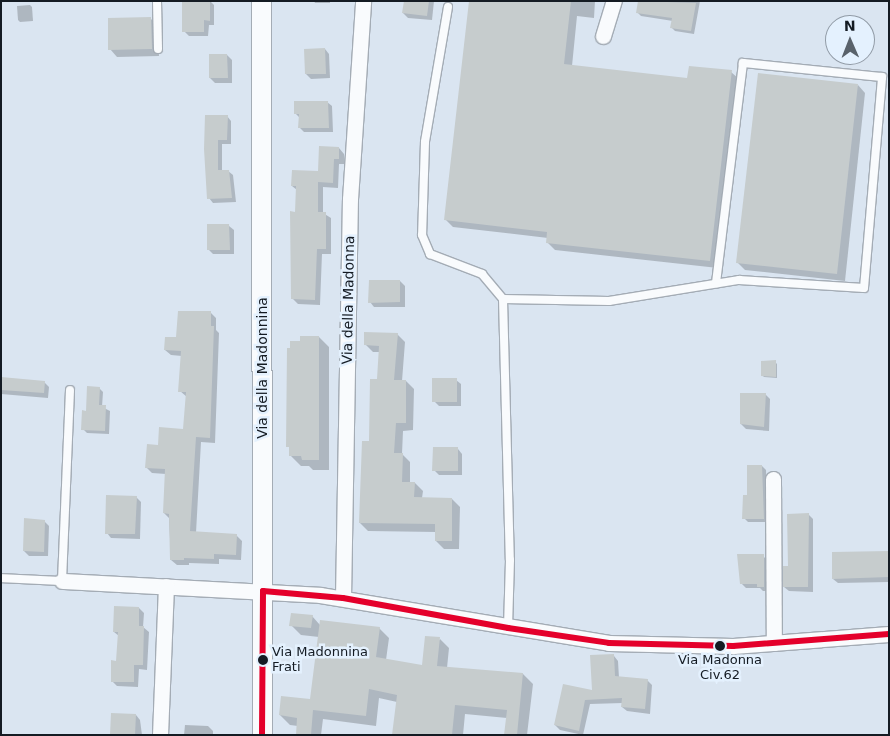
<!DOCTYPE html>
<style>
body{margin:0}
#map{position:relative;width:890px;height:736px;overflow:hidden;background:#dae5f1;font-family:"DejaVu Sans",sans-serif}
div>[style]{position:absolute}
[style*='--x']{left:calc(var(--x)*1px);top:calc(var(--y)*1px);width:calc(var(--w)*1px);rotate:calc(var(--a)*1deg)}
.shadow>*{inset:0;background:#0003}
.building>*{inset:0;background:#c6cccd}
.roads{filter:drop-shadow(1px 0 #a4acb5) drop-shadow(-1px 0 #a4acb5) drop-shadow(0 1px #a4acb5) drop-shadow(0 -1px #a4acb5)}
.service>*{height:8px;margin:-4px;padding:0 4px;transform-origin:4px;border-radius:4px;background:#f9fbfd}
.minor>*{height:15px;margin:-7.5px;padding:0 7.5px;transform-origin:7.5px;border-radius:7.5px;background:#f9fbfd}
.tertiary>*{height:19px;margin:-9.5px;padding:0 9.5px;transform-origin:9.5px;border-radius:9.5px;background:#f9fbfd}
.bus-1>*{height:6px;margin:-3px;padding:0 3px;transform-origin:3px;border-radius:3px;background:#e4002b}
.dots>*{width:14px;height:14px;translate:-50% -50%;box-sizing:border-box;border:2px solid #e4f1fe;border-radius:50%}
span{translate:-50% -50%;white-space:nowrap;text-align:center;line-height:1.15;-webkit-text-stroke:5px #e4f1fe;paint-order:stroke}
.bus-label{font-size:13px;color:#141b23}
.left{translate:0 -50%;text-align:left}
.street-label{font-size:14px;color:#141b23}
.frame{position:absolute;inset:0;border:2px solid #141b23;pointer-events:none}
.north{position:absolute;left:825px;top:15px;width:50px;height:50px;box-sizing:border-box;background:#e4f1fe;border:1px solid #919ba6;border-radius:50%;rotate:359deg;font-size:14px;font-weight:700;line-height:20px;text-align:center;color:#141b23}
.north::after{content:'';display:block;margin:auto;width:18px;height:22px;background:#59626b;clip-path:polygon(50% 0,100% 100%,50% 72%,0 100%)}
</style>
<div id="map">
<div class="shadow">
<div style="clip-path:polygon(191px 1px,210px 1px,214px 5px,214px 25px,209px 25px,208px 36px,189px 36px,184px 31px)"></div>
<div style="clip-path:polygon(314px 1px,330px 1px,330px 3px,315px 3px)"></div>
<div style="clip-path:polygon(405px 1px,434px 1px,432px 20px,408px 18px,403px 13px)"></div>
<div style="clip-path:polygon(470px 1px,595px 1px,594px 18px,577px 16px,572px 66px,688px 79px,731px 72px,739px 79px,718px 268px,555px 250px,547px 242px,548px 238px,453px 227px,446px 220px)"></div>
<div style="clip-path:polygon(639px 1px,700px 1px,694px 34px,675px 31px,671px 27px,673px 21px,641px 16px,637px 12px)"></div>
<div style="clip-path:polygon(30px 5px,32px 7px,33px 21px,20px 22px,18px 20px,17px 6px)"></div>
<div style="clip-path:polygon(150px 18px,158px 26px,159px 56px,117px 57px,110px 49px)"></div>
<div style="clip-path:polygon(325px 49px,329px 54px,330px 78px,311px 79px,306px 74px)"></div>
<div style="clip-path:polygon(227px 55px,232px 60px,232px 83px,215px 83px,210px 78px)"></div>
<div style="clip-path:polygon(858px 85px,865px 93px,845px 281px,745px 270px,738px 263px)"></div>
<div style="clip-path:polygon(327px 102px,332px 106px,333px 132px,304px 132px,300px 128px,300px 118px,295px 113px)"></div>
<div style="clip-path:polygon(227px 116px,231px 121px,231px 144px,222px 144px,222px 171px,228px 171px,233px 175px,236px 202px,213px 203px,209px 198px,205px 149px)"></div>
<div style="clip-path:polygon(339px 148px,344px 154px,344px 164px,339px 164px,338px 188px,323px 187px,323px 213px,331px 218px,331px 254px,322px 254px,320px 305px,298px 304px,293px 299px,297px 190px,292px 186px,319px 172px)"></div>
<div style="clip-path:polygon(229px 226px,234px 230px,234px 254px,213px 254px,208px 249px)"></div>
<div style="clip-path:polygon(400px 281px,405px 286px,405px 307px,374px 307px,370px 302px)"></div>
<div style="clip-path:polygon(211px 313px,216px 318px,216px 330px,219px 333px,215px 443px,201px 442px,196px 533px,236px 535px,242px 541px,241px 560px,219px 559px,219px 564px,189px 563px,189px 565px,177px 565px,171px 560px,169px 518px,164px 513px,166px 474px,152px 473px,146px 467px,159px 446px,184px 430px,187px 397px,180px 391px,182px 356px,171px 355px,165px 350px)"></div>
<div style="clip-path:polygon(397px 334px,405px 342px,402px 381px,406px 381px,414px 389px,413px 430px,403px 431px,402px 454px,410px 462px,410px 483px,415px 483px,423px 491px,422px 498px,452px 499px,460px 507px,459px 549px,444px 549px,436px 541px,436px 532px,368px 531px,360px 523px,379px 381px,380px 352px,373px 352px,365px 344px)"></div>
<div style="clip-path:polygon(319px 337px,329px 347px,329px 470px,313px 470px,309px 466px,301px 466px,291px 456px,291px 449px,288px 446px,302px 342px)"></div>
<div style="clip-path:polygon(775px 362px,777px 364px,777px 378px,764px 377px,762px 375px)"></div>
<div style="clip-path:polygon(1px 378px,44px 382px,49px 387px,48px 398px,1px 394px)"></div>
<div style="clip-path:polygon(456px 380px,461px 384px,461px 406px,439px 406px,434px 401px)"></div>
<div style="clip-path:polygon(99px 388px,103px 392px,102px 407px,110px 411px,109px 434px,87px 433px,83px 429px,87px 412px)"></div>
<div style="clip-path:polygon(765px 394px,770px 399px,769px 431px,746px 429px,741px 424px)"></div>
<div style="clip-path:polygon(458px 449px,462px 454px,462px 475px,439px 475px,434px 470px)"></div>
<div style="clip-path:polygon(762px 466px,766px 470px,768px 522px,748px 522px,744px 518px)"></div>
<div style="clip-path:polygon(136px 497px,141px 502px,140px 539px,111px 538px,107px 533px)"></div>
<div style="clip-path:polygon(808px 514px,813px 519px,813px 592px,789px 591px,784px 587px,789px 567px)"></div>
<div style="clip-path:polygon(44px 521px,49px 526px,48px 556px,29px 556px,24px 551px)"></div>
<div style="clip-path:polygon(889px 551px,889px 582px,838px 583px,833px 579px)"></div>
<div style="clip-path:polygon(763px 556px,768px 561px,769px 591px,763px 591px,760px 588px,746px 588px,741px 583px)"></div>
<div style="clip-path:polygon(139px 608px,144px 613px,143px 627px,149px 632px,147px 670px,139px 669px,138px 687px,117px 686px,112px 681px,118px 662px,119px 636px,114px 632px)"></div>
<div style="clip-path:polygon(312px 616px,320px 625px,379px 628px,389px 638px,386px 660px,423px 666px,440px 639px,449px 648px,447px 668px,523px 674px,533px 684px,527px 735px,506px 735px,507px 718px,465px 714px,463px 735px,394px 735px,397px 702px,379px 698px,376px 726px,323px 719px,321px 735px,297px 735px,298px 726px,290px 725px,280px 715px,311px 700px,319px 637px,301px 635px,291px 625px)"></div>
<div style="clip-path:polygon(614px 656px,618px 661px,619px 678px,647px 680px,652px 685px,650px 714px,627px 711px,622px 707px,623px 703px,590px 704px,583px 735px,560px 730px,555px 725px,593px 691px)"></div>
<div style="clip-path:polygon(136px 715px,140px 720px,142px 735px,111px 735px)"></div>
<div style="clip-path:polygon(185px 725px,208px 726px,213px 731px,213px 735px,184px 735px)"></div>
</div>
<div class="building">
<div style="clip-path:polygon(182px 1px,210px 1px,210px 21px,204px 20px,204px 32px,182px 32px)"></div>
<div style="clip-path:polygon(404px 1px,429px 1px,427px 16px,402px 13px)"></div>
<div style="clip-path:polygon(469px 1px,571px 1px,564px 64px,687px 78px,689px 66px,732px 70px,710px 261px,546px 243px,547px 232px,444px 220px)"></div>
<div style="clip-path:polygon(638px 1px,696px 3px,691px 31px,670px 28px,672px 18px,636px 13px)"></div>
<div style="clip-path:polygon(151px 17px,152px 49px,108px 50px,108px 18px)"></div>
<div style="clip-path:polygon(325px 48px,326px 74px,305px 74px,304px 49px)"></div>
<div style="clip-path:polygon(209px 54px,227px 54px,228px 78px,209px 78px)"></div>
<div style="clip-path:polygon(758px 73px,858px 84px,837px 274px,736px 263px)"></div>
<div style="clip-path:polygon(294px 101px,328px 101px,329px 128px,298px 128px,299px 114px,294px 114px)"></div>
<div style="clip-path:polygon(205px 115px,228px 115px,227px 140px,218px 140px,218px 170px,229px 170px,232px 198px,207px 199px,204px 149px)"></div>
<div style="clip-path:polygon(319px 146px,339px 147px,339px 159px,334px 159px,333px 183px,318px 182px,318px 212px,326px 212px,326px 249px,317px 249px,315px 300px,291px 299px,290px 211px,295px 212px,296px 186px,291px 186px,292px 170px,318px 171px)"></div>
<div style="clip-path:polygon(207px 224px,229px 224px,230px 250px,207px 250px)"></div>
<div style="clip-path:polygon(369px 280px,400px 280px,400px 302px,368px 303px)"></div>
<div style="clip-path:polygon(178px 311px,211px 311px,211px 326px,214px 326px,210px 438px,196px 437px,190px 531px,237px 534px,236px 555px,214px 554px,214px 559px,184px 558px,184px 560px,170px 560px,169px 514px,163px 513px,165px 469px,145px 468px,147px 444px,158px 445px,159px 427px,183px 429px,186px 392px,178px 392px,181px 351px,164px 350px,165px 337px,176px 337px)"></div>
<div style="clip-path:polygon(364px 332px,398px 333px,394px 380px,406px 380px,406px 423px,396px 423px,394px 453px,403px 453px,402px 482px,415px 482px,414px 497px,452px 498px,452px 541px,435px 541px,435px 524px,359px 523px,362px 441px,369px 441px,370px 379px,377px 379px,379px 346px,364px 345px)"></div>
<div style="clip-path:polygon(300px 336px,319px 336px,319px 460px,302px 460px,301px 456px,289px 456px,289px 447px,286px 447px,287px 348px,290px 348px,290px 341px,300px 341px)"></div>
<div style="clip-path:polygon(776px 360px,776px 377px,761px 376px,761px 361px)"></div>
<div style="clip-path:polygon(1px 377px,45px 381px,44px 393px,1px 390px)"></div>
<div style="clip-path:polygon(432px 378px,457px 378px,457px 402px,432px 402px)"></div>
<div style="clip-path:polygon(87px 386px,100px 387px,99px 405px,106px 405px,105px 431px,81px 430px,82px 410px,86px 411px)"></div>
<div style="clip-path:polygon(740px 393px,766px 393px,764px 427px,740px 424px)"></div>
<div style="clip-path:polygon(433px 447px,458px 447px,458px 471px,432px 471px)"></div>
<div style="clip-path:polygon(747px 465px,762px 465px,764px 519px,742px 519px,743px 495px,747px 495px)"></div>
<div style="clip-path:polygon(106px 495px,137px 496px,135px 534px,105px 534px)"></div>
<div style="clip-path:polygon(809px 513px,808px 587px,783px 587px,783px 566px,788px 566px,787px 514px)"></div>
<div style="clip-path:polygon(24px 518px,45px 520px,44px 552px,23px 551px)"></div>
<div style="clip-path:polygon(889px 551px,889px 577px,832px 579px,832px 552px)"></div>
<div style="clip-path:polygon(737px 554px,764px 554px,764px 587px,757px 587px,757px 584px,740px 584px)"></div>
<div style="clip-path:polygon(114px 606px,139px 607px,139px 626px,144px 626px,143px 665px,134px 665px,134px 682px,111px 682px,111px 660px,116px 661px,118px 632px,113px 632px)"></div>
<div style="clip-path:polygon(291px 613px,313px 615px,311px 628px,289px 626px)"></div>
<div style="clip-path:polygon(320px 620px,380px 627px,376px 657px,422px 665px,425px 636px,440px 637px,437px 666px,523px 673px,517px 735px,504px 735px,507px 710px,455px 705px,452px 735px,392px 735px,397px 695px,369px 689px,366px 716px,313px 710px,311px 735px,296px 735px,297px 718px,279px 715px,281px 696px,310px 699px)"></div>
<div style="clip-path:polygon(614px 654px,615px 676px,648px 679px,645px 709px,621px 707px,622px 698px,585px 700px,579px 731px,554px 725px,563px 684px,592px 690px,590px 655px)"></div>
<div style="clip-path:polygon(111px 713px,136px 714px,135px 735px,110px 735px)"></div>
</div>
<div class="roads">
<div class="service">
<div style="--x:157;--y:1;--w:48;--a:88.8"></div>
<div style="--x:448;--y:7;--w:137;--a:99.7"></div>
<div style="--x:425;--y:142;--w:93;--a:91.8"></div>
<div style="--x:422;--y:235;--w:21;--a:67"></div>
<div style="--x:430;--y:254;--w:56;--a:21"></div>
<div style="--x:482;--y:274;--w:33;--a:50"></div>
<div style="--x:503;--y:299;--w:261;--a:88.5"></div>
<div style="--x:510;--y:560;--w:68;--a:91.7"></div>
<div style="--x:503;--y:299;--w:106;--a:1.1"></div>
<div style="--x:609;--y:301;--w:132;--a:-9.2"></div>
<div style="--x:739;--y:280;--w:125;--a:3.7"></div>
<div style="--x:864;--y:288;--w:212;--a:-85.1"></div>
<div style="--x:882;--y:77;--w:140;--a:-174.2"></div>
<div style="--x:743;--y:63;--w:222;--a:97"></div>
<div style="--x:1;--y:578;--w:61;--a:2.8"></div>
<div style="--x:62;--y:581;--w:191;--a:-87.6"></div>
</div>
<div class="minor">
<div style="--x:603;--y:36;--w:37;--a:-73"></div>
<div style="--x:773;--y:479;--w:164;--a:89.7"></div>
<div style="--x:62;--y:581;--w:258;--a:3.1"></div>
<div style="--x:320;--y:595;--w:293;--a:9.4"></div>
<div style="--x:609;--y:643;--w:124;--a:1.4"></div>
<div style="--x:733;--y:646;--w:156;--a:-4.4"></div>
<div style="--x:343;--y:598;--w:399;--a:-89"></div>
<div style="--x:350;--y:199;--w:198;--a:-86.2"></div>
<div style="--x:160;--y:735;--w:149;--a:-87.7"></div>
</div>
<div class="tertiary">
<div style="--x:261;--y:1;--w:734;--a:89.92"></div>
</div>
</div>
<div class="bus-1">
<div style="--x:262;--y:735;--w:144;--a:-89.6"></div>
<div style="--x:263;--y:591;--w:80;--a:5"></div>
<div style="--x:343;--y:598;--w:168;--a:10.3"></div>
<div style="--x:508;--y:628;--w:102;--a:8.4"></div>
<div style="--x:609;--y:643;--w:124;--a:1.4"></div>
<div style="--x:733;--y:646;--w:156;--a:-4.4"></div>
</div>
<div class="dots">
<div style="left:720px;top:646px;background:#141b23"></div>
<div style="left:263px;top:660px;background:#141b23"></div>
</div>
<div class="bus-label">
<span class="left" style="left:272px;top:660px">Via Madonnina<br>Frati</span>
<span style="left:720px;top:668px">Via Madonna<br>Civ.62</span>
</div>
<div class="street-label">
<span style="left:348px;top:300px;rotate:-89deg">Via della Madonna</span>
<span style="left:262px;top:368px;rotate:-90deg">Via della Madonnina</span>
</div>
<div class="frame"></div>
<div class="north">N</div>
</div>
